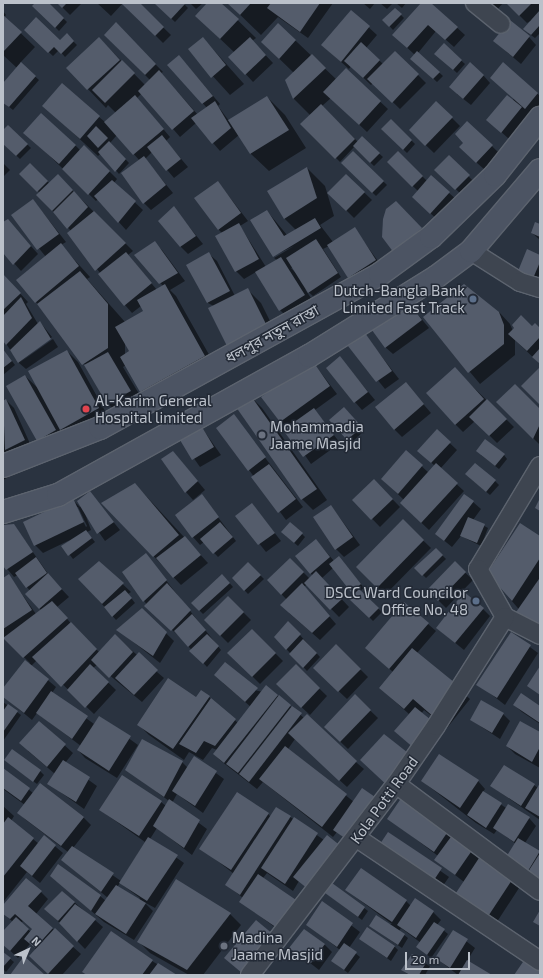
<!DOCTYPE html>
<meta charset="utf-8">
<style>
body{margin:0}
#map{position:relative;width:543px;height:978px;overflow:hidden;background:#2a3340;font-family:"Exo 2","Noto Sans Bengali",sans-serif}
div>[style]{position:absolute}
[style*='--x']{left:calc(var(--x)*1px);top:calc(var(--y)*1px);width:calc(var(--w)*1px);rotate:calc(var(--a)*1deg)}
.shadow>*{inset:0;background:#0007}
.building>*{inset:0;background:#545c6b}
.roads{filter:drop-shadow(1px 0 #5c636e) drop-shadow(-1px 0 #5c636e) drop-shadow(0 1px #5c636e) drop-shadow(0 -1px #5c636e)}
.minor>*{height:18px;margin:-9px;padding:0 9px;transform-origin:9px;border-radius:9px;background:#3e4550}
.secondary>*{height:22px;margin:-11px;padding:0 11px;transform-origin:11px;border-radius:11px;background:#4c5463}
.dots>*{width:11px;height:11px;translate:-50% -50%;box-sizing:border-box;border:2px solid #232a36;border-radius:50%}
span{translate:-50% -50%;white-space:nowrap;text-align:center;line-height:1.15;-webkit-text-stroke:3px #232a36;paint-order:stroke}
.poi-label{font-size:15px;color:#bbc1ca}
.right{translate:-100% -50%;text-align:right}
.left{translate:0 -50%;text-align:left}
.street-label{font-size:15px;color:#bbc1ca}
.frame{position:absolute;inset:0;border:4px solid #bbc1ca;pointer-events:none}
.north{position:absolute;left:8px;top:930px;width:40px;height:40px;-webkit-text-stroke:3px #232a36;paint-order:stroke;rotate:44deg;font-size:11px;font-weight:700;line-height:16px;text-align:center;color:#bbc1ca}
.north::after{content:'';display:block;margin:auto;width:14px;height:18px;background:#bbc1ca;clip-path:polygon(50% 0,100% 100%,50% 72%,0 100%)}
.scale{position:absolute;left:405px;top:952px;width:65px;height:18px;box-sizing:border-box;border:2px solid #bbc1ca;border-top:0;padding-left:5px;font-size:12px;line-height:14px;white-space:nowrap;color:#bbc1ca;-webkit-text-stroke:3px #232a36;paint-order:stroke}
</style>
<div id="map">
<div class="shadow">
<div style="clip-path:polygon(37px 3px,48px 3px,67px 22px,59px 31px,34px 6px)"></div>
<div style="clip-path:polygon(58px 3px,82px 3px,70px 15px)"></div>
<div style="clip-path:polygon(97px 3px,138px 3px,171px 35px,163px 43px,123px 3px,111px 16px)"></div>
<div style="clip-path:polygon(155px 3px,183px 3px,188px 8px,175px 22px)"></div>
<div style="clip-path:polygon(190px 3px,203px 3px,196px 9px)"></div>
<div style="clip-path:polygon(208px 3px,220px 3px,256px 38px,252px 41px,273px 63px,253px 82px,230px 57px,235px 53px,196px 16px)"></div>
<div style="clip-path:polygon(228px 3px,333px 3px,308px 38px,278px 17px,261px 35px)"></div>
<div style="clip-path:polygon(363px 3px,375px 3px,370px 9px)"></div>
<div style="clip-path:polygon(380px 3px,393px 3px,387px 9px)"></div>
<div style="clip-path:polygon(396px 3px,406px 3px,402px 8px)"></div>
<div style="clip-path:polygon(422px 3px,430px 3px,465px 35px,454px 47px,436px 31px,418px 53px,443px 76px,437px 82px,412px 59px,415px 55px,401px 42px)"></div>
<div style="clip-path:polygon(485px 3px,503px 3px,495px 12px)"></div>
<div style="clip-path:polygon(507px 3px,540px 3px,540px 33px,535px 38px,528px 33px,534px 19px,527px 23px)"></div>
<div style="clip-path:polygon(395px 9px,404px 18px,393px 30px,384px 20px)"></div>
<div style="clip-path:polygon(3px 11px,6px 15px,4px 17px,35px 47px,20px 63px,39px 80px,13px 110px,3px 102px,3px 85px,17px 68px,3px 55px)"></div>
<div style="clip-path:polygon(351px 11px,377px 35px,366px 48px,383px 64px,395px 52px,426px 83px,400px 109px,373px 83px,371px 85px,351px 66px,349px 69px,322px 45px)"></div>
<div style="clip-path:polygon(116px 24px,163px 72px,161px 73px,198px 115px,207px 108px,169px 65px,186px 64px,220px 104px,218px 106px,229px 121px,267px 97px,285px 115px,306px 148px,269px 171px,251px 154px,239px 135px,220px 151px,196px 123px,180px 137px,142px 93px,137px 98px,170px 137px,166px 141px,188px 167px,174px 178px,152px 152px,145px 159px,173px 193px,151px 210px,144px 203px,140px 161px,117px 135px,110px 143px,129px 163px,119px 174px,101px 153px,98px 156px,44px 106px,99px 117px,105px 122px,116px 113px,108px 105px,106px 108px,68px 68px,99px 38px,145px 85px,150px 80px,105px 35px)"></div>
<div style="clip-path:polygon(278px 24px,337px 80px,346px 70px,388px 109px,367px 132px,331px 98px,322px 106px,358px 142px,362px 138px,383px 157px,374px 166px,354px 147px,340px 162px,302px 124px,310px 115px,293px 98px,294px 73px,262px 42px)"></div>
<div style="clip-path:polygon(25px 30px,60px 42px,67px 35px,77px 45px,65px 57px,59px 50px,53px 56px)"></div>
<div style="clip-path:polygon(529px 37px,536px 45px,521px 64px,494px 41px)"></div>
<div style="clip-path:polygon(203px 38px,244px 84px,230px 95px,189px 50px)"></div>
<div style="clip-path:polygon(444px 45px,465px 64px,457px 73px,436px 54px)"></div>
<div style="clip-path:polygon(503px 64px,540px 96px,540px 107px,530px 113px,509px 139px,488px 120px,514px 99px,499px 85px)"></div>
<div style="clip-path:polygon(483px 75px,490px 83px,471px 105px,457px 94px)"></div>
<div style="clip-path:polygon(436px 102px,460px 126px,434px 153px,410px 130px)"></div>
<div style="clip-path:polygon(391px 120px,415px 144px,407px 153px,382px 129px)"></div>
<div style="clip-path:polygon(467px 122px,500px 154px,485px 170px,468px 155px,465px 143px)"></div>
<div style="clip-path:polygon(8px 126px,31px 148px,20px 159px,3px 143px,3px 131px)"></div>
<div style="clip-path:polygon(25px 132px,75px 145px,80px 150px,84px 146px,117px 179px,114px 183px,143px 210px,126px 230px,98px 199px,96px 201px)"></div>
<div style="clip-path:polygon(353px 152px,387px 185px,376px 196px,342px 163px)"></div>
<div style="clip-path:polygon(398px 152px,427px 181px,449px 193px,457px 200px,439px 221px,420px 204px,418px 191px,388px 162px)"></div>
<div style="clip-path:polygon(449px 156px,476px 184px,464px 197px,436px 170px)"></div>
<div style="clip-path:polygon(3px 163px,10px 170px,3px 177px)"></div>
<div style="clip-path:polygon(evenodd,30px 164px,50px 184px,58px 176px,133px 251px,128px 255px,157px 290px,163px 286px,136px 255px,154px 243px,162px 250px,185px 281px,170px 290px,176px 296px,216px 367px,152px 403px,141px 392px,126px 365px,123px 367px,148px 409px,126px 421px,108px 404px,89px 370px,36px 302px,46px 257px,12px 215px,33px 200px,66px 242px,61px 245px,90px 277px,87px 279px,125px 322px,145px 312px,141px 306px,132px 313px,125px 305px,69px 233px,71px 231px,38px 195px,40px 193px,20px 174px,30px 164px,125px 343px,130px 352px,125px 354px,125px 343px)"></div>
<div style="clip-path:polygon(evenodd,307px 168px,325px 186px,334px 216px,320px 225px,333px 242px,354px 228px,383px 268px,356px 285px,329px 246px,323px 249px,341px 277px,313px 296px,305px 289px,318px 309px,294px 324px,280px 310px,256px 272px,244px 279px,236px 271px,222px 233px,218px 229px,218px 182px,248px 221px,240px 226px,266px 267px,277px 260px,274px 258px,294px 246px,273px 256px,267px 211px,287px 235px,296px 230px,284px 218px,307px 168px,293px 267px,297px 274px,291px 268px,293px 267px)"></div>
<div style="clip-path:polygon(346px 175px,372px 200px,354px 218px,329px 193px)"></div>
<div style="clip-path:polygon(174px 208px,203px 244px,188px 254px,180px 246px)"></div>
<div style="clip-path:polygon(404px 210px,428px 237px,395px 252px)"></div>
<div style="clip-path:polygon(3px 224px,15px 228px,38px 254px,21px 271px,3px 251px)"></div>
<div style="clip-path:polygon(540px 225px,540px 240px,532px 233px)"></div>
<div style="clip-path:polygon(209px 254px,217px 261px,235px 296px,248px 290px,261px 303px,280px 341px,208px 303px,188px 265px)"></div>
<div style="clip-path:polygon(540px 256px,540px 273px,534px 286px,521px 279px)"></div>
<div style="clip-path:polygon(3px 275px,28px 302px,26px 304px,38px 324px,40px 322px,52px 337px,19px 363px,3px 339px)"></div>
<div style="clip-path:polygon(406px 300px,429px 328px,393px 354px,385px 347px)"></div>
<div style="clip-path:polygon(499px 312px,510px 324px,513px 331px,540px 329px,540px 364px,515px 340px,515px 355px,480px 384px,424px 317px)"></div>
<div style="clip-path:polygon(365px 335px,399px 379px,385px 389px,350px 346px)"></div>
<div style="clip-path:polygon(53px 339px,58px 347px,26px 369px,19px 363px)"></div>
<div style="clip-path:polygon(3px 349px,15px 365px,3px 375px)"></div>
<div style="clip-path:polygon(67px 351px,78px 362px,110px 420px,72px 440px,60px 428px,67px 441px,49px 451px,37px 440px,25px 376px,40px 390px)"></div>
<div style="clip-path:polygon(340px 358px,375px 400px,362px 410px,355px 402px)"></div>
<div style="clip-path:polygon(312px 361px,337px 394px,315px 410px,340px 443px,311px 464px,281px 421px)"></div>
<div style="clip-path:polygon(462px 376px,514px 427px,497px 443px,475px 421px,463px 432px,455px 424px)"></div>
<div style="clip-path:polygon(406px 384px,431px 413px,402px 437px,394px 429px)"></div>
<div style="clip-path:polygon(251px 397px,262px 408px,327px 500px,313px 510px,302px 499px)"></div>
<div style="clip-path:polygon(6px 400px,14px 408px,32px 448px,12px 458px,18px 472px,3px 480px,3px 402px)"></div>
<div style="clip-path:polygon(497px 402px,540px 410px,540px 445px)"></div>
<div style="clip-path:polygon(348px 412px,364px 431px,351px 443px,347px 439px)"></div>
<div style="clip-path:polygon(233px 416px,303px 507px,286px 520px,249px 470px)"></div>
<div style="clip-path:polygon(202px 428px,221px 455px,200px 467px,181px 440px)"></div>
<div style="clip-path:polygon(437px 431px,457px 450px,440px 469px,464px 491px,429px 530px,409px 511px,404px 500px,382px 479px,406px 452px,429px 473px,435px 466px,426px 458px)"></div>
<div style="clip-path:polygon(173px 452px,205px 490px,193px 500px,186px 492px)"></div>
<div style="clip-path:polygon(481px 455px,504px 455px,507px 459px,499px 469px)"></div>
<div style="clip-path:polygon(470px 478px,495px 481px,499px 485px,490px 495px)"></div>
<div style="clip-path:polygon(374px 480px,400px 507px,380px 527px,354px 500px)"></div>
<div style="clip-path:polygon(135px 484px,208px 563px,181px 585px,103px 503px)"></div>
<div style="clip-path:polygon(evenodd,89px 492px,120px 530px,105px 541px,84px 511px,91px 530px,87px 532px,95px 542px,73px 559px,63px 546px,70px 540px,43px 553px,35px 545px,73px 500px,80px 507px,89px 492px,76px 507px,78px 507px,87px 526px,86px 527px,76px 507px)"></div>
<div style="clip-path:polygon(202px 496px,236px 541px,218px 557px,204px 542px,200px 545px,193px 537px)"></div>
<div style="clip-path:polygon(473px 502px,481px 509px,473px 520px,488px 528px,481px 546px,461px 536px,452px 547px,436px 534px)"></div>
<div style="clip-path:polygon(252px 504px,281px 541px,266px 552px,237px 516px)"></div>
<div style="clip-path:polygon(331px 506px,360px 545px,344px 557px,336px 549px)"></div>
<div style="clip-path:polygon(403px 521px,431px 548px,385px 595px,357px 567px)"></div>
<div style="clip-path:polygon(14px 525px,51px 578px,69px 597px,57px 607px,74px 627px,99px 652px,115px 636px,164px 678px,142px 702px,97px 665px,93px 668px,116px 690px,94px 714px,37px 660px,31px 666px,56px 687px,52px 693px,94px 724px,99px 717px,138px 745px,117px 778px,85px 758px,78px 750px,81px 746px,37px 713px,32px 720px,3px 696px,3px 689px,30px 663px,3px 637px,3px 580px,9px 576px,36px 614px,41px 610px,26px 594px,30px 591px,18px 575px,14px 577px,3px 564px,3px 526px)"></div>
<div style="clip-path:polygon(302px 534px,305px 537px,298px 546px,286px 536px)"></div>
<div style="clip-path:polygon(540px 537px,540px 634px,488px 573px)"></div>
<div style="clip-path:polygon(316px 540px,334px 561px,342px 561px,364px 588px,360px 591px,382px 612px,373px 621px,351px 599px,355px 594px,333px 568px,322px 578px,349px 607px,339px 617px,307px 584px,304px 587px,336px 624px,320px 640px,289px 613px,287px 600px,268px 580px,290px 559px,310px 579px,313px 576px,297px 556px)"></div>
<div style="clip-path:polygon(436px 549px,446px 559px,426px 578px,416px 568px)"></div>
<div style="clip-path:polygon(146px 555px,221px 650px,207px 667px,180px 637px,153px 613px,123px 572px)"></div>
<div style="clip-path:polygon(99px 562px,131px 592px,128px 594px,135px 603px,116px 620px,80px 579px)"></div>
<div style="clip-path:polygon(248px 563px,264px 579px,248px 594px,233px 578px)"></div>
<div style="clip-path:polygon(455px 563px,473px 580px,446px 608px,428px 590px)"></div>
<div style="clip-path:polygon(226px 579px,233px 587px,203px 614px,192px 603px)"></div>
<div style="clip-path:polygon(228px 597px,251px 620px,228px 643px,205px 620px)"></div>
<div style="clip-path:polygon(483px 609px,490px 616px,464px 650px,437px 628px)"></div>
<div style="clip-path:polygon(142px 610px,174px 641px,160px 663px,118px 630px)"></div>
<div style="clip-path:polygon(288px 622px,320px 657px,307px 671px,275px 637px)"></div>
<div style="clip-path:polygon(428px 624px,436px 631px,417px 653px,470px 699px,447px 728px,424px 710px,421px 714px,443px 733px,424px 756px,395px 731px,409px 714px,380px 688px,393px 672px,366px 648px)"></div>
<div style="clip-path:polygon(252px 630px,283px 661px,260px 684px,229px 653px)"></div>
<div style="clip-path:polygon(511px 633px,538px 653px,505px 705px,478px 684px)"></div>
<div style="clip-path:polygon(336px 645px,368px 677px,347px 699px,314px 668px)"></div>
<div style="clip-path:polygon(296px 666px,327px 696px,310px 715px,285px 692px)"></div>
<div style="clip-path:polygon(223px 683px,277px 695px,364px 769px,347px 787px,295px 739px,288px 749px,354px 802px,357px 848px,337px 832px,333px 837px,263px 782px,257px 789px,221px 761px,214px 754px,217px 750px,212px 748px,203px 760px,189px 752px,184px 760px,149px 735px,138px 724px,196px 698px,209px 697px,238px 723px,251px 707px)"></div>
<div style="clip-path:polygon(355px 696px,378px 718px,348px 749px,325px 727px)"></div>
<div style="clip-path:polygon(3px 702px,21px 715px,3px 741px)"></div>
<div style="clip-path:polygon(514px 705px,540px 707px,540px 724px,522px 712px)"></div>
<div style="clip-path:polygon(503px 714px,510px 721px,500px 739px,471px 720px)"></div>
<div style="clip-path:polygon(39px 722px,73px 753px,65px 763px,97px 786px,84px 809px,49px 784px,55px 774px,28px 751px)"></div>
<div style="clip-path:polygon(540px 734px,540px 768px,515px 754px,507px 746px)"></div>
<div style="clip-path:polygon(evenodd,194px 757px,224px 779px,203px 813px,177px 794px,172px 803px,207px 829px,192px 855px,157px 828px,150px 839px,184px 863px,155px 908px,144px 902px,153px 911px,134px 940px,104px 922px,51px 876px,100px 896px,106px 901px,108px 898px,62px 860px,68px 852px,26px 820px,19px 813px,25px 805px,3px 789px,3px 769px,33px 793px,83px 817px,91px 825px,73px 848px,121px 881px,145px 842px,100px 810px,161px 802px,166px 806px,169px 801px,127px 770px,182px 762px,188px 768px,194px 757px,120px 883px,140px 898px,139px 900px,117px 887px,120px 883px)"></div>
<div style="clip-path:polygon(5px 760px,40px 771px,44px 775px,37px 784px)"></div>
<div style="clip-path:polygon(422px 781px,478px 781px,485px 789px,483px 792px,506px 808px,529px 818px,536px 826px,525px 843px,540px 853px,540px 886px,533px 882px,516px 844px,497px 830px,494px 834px,476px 823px)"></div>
<div style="clip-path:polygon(534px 785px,538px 788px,540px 785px,540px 820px,491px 786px)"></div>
<div style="clip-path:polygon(3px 806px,14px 816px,11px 821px,39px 844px,44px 837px,63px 853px,40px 883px,27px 872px,4px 901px)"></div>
<div style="clip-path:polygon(277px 808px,324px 840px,316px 896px,299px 881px,293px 891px,267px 873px,263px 878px,288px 937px,241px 902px,243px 898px,227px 885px,234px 874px,201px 848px,268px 814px,271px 817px)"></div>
<div style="clip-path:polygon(388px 818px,458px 835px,479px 859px,519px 888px,493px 928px,464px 882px,436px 860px,438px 856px)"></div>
<div style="clip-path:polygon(388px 834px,449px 877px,440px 890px)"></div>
<div style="clip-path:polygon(346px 890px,406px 901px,411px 906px,433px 912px,441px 920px,437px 925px,448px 934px,431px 958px,421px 950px,421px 943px,401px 928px,399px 931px,408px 938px,402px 948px,370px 926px,392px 924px)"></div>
<div style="clip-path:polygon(evenodd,41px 892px,48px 899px,36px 914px,81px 954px,62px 975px,50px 975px,30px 956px,37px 950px,30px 944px,18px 958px,3px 944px,3px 933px,13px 922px,3px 913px,3px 907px,41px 892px,23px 921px,33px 929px,31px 932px,21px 923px,23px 921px)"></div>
<div style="clip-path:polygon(326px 893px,364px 908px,368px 911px,362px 920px)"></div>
<div style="clip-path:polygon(74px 902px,103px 927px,85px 949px,49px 912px)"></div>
<div style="clip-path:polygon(322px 903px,360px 932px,349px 948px,360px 957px,348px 973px,336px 964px,340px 950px,307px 924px)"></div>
<div style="clip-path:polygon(230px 914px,241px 925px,203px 975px,189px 975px,150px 953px,139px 942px)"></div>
<div style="clip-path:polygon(453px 931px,475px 948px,467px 961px,490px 975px,458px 975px,436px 958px)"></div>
<div style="clip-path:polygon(364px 942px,395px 947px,398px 950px,391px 961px)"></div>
<div style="clip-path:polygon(324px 944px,332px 952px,319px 970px,291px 948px)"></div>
<div style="clip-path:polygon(3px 953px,14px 962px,6px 972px,3px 969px)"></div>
<div style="clip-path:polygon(412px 956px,430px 966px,425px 975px,409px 975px,402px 970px)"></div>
<div style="clip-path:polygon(152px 961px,175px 975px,87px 975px,83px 971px)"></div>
</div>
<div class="building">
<div style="clip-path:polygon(35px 3px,49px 3px,64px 18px,55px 28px,32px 6px)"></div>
<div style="clip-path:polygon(57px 3px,67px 3px,62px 8px)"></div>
<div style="clip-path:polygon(121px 3px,140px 3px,164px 27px,155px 36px)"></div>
<div style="clip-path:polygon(154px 3px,184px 3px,185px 4px,171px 19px)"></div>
<div style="clip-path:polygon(207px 3px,221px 3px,239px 19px,220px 39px,195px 16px)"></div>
<div style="clip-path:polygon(227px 3px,251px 3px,240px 15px)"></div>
<div style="clip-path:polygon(271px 3px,320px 3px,300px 32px,267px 8px)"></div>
<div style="clip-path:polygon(421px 3px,431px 3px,458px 27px,445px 40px,428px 25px,407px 48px,392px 35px)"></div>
<div style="clip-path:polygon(506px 3px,532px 3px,519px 16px)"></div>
<div style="clip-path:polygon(395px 8px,402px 14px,389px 27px,382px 20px)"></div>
<div style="clip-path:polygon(351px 10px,370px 26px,341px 62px,321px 45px)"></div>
<div style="clip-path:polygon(540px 10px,540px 25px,531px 35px,523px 29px)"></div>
<div style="clip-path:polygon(3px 15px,22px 32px,3px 52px)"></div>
<div style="clip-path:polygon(36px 17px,60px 40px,67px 33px,74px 41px,61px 54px,54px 47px,48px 53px,24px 30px)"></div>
<div style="clip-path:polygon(510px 20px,530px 36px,513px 57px,493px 41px)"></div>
<div style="clip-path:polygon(116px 22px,156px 64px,145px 75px,104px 35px)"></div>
<div style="clip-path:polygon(278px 23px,296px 40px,279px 59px,261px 42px)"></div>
<div style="clip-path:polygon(99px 37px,120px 60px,87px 90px,66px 68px)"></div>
<div style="clip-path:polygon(203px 37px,226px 65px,211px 78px,188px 49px)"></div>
<div style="clip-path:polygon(250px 37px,266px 55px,245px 75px,228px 57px)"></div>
<div style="clip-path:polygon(361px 42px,380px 60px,363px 78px,344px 61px)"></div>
<div style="clip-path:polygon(444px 43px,462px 60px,453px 70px,434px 54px)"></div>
<div style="clip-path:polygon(395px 51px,419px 74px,392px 103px,367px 79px)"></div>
<div style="clip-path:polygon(417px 51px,440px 72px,433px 79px,410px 59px)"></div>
<div style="clip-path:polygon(312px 54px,326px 68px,293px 99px,285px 80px)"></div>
<div style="clip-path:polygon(179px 55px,213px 96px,202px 104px,167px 65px)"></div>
<div style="clip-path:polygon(122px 60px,135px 73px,105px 103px,92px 90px)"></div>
<div style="clip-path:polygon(21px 62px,36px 76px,9px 107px,3px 103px,3px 83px)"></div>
<div style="clip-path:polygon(470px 62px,484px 75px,463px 99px,449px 87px)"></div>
<div style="clip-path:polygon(503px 62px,538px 93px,525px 109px,490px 78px)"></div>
<div style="clip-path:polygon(346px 68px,381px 101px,359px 125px,323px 92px)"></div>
<div style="clip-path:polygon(159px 70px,194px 111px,172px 130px,138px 91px)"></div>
<div style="clip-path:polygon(62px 83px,100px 116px,80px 139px,42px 106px)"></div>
<div style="clip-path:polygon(135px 95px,164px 129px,133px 155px,104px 122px)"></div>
<div style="clip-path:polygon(507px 95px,522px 107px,501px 133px,486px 120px)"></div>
<div style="clip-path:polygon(267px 96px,289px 130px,250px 154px,228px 120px)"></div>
<div style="clip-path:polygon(215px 101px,231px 128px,212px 144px,191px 118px)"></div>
<div style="clip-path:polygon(436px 101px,453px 117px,425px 146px,409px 130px)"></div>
<div style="clip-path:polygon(321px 104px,355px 139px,335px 159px,300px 124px)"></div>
<div style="clip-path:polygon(41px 113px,76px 145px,59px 164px,23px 133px)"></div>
<div style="clip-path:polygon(391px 119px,412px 140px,403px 150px,381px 129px)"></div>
<div style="clip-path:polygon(467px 121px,493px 145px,476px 163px,459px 147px,463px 143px,455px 134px)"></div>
<div style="clip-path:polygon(8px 125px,28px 144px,16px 156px,3px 144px,3px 130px)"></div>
<div style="clip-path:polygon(96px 126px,108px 138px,98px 148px,87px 136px)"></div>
<div style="clip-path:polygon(162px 135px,181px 159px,166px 171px,147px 147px)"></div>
<div style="clip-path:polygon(362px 136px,380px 153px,370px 163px,353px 146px)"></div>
<div style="clip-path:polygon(109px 141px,126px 159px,115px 172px,98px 152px)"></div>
<div style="clip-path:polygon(84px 145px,110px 171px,88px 195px,62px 169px)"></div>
<div style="clip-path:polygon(353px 151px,384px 181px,372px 193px,341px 163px)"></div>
<div style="clip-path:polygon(398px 151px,423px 176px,412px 187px,387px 162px)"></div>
<div style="clip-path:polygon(449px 155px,470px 175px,455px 190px,434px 170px)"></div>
<div style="clip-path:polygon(144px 156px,166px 185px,143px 204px,121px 173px)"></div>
<div style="clip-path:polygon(30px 163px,48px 181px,37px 192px,19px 174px)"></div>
<div style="clip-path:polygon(307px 167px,317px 198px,284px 219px,267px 191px)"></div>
<div style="clip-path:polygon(58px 174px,73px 190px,52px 211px,36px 195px)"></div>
<div style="clip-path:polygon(346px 174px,365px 192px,346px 211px,327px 193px)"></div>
<div style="clip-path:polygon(431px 175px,450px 192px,430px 214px,412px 197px)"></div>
<div style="clip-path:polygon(112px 180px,136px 201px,118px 223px,94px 196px)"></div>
<div style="clip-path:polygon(218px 181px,241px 213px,218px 230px,194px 198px)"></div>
<div style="clip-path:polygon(74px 191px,88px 207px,67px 229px,53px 212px)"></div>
<div style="clip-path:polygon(33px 199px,59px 234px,37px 250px,11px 215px)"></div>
<div style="clip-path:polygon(396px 201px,422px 228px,394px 253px,382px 237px,383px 219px,386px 209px)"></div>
<div style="clip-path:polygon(174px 206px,196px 236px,180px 247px,158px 221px)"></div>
<div style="clip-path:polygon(267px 210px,284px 236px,315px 218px,321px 228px,273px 257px,250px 220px)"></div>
<div style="clip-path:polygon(94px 211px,126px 243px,95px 271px,67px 233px)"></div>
<div style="clip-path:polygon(8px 219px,31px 246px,13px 265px,3px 253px,3px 222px)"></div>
<div style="clip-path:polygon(535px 222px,540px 224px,540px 237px,531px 233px)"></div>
<div style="clip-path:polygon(239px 223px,259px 259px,235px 272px,215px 236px)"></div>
<div style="clip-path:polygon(355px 227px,376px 260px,348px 278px,327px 245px)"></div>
<div style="clip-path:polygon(316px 239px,338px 273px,308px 293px,286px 258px)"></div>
<div style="clip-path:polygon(155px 241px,178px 273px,159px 284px,134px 255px)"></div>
<div style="clip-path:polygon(61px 243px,79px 266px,35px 303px,16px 280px)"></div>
<div style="clip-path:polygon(527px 249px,540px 255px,540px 262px,531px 283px,516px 276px)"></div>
<div style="clip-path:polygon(126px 252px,152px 283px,124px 306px,98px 274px)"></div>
<div style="clip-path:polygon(209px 252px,230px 291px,207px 303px,186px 265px)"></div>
<div style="clip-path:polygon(281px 257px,305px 295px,279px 311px,255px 272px)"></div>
<div style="clip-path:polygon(80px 271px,108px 304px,108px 348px,82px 365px,37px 304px)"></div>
<div style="clip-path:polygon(3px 274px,21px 293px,3px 310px)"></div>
<div style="clip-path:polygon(165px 284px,205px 356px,140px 392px,120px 357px,129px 351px,115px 327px,143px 311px,137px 300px)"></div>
<div style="clip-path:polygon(464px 284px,499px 312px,504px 325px,504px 344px,468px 373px,423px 317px)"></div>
<div style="clip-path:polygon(248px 288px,267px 326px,227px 346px,208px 308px)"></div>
<div style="clip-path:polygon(21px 297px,32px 318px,6px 345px,3px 341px,3px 316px)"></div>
<div style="clip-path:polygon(406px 299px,422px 320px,385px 348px,369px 326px)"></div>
<div style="clip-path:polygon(521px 315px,532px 326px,535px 323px,540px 328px,540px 337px,527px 351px,508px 334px,514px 328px,512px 325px)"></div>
<div style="clip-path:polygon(40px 321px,51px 339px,18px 363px,10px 350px)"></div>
<div style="clip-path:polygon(365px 333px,392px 371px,376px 382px,348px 346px)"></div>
<div style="clip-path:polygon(540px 348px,540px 364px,532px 357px)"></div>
<div style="clip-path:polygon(3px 349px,12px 361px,3px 368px)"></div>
<div style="clip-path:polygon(67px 350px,99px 408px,60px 430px,28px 371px)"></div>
<div style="clip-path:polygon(108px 352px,131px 391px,107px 404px,84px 365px)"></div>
<div style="clip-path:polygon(340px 356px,368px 392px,354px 403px,326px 368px)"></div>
<div style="clip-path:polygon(312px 360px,330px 386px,280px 422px,261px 397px)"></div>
<div style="clip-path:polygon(455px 367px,484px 399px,455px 425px,426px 393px)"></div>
<div style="clip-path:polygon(539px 368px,540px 369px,540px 405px,521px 386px)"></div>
<div style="clip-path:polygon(25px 375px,56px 430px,37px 441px,6px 386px)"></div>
<div style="clip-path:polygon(406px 382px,424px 404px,394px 430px,375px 407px)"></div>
<div style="clip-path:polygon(515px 384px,540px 409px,540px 424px,533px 439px,496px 402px)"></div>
<div style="clip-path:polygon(251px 396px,317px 489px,301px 500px,236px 407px)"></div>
<div style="clip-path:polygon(6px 399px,25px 440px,5px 450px,3px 401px)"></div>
<div style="clip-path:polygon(487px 399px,507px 419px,489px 436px,469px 417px)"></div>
<div style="clip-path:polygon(344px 407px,362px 427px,347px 440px,329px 420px)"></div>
<div style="clip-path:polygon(314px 408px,334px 435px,303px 457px,283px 430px)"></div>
<div style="clip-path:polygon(234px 414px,266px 457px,248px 471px,216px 428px)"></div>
<div style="clip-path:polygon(202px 427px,214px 447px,192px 460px,180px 440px)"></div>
<div style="clip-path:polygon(437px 429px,451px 442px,431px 463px,417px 451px)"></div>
<div style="clip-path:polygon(485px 439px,505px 454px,495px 466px,476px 451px)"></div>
<div style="clip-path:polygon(406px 450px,423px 465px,398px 494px,381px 479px)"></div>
<div style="clip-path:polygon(173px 451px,198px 481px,185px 493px,161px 459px)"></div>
<div style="clip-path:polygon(436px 463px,458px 483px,421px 523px,400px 503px)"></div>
<div style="clip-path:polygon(475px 463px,496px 480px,486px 492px,465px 474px)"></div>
<div style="clip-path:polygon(269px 464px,296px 499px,278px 513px,251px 477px)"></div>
<div style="clip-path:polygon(374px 479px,393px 499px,371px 520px,352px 500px)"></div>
<div style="clip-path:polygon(135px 483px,179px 535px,153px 557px,101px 503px)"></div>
<div style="clip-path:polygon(90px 491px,114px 522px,97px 534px,77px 501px)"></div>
<div style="clip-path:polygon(202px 494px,219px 517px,192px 538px,175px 515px)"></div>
<div style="clip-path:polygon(464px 494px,474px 501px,444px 541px,435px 534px)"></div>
<div style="clip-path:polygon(73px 498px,84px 522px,34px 546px,23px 522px)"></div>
<div style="clip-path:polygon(540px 498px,540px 511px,535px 508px)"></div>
<div style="clip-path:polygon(252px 503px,275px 533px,258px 545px,235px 516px)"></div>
<div style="clip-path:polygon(331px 505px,353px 537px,335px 550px,313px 517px)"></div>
<div style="clip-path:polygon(468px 517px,485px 524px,477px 543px,460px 536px)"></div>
<div style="clip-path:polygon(403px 519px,424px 540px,377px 588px,356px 567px)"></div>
<div style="clip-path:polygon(220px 522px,233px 537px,213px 554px,200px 539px)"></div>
<div style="clip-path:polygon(290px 522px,303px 533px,294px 543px,281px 532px)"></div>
<div style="clip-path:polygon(520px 523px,540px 536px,540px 558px,512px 601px,487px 573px)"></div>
<div style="clip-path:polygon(14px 524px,33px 552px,6px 570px,3px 566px,3px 525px)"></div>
<div style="clip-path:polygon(86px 530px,92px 538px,68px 556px,61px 546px)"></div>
<div style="clip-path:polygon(185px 536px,201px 555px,173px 578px,156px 558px)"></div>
<div style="clip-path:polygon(316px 539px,330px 557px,310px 574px,295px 556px)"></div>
<div style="clip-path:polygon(436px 548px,443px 555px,422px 576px,414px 568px)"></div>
<div style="clip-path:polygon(146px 553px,167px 580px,143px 602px,122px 572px)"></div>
<div style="clip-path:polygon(339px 556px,361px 584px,351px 592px,329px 564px)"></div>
<div style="clip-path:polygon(36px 557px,47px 573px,26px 588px,15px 573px)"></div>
<div style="clip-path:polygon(290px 558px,304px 572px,281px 595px,267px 580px)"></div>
<div style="clip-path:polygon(99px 561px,124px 583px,102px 604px,78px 579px)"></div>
<div style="clip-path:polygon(455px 561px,466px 572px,438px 601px,427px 590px)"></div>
<div style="clip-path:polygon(248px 562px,261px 575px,244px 591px,232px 578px)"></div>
<div style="clip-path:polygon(316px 571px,342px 599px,330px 610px,304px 583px)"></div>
<div style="clip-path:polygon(48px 573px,62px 589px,39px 609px,25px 594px)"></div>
<div style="clip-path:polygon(9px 574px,32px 610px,3px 629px,3px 578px)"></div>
<div style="clip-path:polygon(222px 574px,230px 583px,199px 611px,191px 603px)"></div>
<div style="clip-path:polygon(539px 579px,540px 580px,540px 632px,514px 615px)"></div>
<div style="clip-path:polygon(167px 583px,191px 610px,171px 631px,144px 606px)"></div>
<div style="clip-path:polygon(302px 583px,330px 616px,312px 633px,280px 605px)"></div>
<div style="clip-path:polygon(359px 589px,379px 608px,369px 618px,349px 599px)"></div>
<div style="clip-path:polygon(125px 590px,132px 598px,112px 617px,104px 607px)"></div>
<div style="clip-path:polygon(464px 592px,484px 608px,455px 643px,436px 628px)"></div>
<div style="clip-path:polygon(228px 596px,244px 612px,220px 636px,204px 620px)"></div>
<div style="clip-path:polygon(52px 601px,68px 618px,23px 658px,3px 638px)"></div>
<div style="clip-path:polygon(404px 602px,429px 623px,389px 669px,365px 648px)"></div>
<div style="clip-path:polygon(142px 608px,167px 632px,153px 656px,116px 630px)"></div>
<div style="clip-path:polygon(192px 614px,206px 630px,188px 647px,174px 631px)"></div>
<div style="clip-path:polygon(288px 621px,301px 634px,286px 650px,274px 637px)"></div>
<div style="clip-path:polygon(71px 622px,97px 649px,61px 687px,32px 657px)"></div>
<div style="clip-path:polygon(252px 629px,276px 653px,252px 677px,227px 653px)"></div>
<div style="clip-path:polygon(511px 632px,531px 645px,497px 698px,476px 685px)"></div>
<div style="clip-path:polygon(115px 634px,133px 652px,109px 678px,91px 660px)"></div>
<div style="clip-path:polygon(207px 634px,219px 646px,203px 664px,189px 651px)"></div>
<div style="clip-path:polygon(303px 639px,317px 653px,303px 668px,289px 654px)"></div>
<div style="clip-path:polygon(336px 644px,361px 669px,338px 692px,313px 668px)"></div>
<div style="clip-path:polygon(412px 648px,460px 687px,435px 718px,413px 699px,404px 709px,379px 688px)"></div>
<div style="clip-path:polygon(139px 652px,158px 670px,134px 695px,115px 678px)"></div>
<div style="clip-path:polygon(25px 660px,49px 679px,24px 713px,3px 697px,3px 688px)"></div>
<div style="clip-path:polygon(225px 662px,258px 688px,245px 702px,214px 675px)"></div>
<div style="clip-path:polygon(90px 664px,109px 682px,85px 708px,67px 690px)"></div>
<div style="clip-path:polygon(296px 664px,320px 688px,301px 708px,276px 684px)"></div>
<div style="clip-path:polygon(540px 666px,540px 695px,527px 686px)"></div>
<div style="clip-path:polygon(168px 678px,196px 697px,201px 690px,210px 696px,173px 749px,137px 725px)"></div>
<div style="clip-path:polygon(266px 685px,278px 695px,224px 763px,213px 754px)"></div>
<div style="clip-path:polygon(51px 691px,88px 716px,72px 739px,36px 713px)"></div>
<div style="clip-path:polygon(521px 693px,540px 706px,540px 723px,513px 705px)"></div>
<div style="clip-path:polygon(355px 694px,371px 710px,340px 742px,324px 727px)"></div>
<div style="clip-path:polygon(279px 695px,291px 705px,238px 773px,226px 764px)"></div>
<div style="clip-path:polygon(211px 698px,236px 719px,215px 746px,204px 741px,196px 753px,179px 744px)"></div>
<div style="clip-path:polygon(481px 700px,504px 713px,492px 733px,470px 720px)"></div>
<div style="clip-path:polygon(8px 704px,18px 711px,3px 732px,3px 711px)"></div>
<div style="clip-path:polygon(292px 706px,302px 713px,249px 782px,239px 774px)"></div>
<div style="clip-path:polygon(415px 707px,436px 724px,415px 749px,394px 731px)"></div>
<div style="clip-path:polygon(307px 714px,357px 761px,339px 781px,288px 733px)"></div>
<div style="clip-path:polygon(99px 716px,131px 736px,109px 771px,77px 750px)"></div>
<div style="clip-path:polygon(39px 721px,66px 744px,47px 767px,19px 743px)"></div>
<div style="clip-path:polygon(520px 721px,540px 732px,540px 747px,532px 762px,506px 746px)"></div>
<div style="clip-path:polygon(384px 734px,412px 756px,390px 788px,360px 760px)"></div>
<div style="clip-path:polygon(142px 739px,183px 761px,164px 797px,125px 770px)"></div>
<div style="clip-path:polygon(285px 746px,347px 794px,322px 827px,259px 779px)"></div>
<div style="clip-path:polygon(12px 749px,41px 770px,33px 782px,4px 760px)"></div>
<div style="clip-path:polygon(439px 754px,479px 780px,460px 808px,421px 781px)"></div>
<div style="clip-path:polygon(194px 756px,217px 771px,195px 806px,172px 791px)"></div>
<div style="clip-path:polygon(63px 760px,90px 777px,76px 802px,47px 784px)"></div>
<div style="clip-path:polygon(504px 765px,535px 784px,521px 806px,490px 786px)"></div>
<div style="clip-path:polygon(3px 768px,30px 788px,21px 801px,3px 788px)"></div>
<div style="clip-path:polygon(122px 775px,162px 801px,139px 836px,99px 810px)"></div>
<div style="clip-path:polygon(40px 783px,84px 817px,61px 846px,17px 813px)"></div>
<div style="clip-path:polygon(540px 783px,540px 817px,525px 808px)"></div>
<div style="clip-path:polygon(362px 788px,378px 799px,349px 841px,333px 830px)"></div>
<div style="clip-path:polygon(483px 791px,502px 803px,486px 828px,467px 815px)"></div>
<div style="clip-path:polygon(237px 792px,269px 813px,231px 870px,199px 849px)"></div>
<div style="clip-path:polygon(404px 794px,451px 827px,434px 852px,387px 819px)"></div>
<div style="clip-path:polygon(169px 799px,200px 820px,184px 848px,153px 826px)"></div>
<div style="clip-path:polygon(508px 804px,530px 817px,514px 842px,493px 828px)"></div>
<div style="clip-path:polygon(276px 807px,291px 816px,240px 895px,225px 885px)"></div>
<div style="clip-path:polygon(8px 817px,34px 838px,3px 877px,3px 824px)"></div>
<div style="clip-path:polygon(294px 817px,318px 833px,285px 884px,261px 868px)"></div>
<div style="clip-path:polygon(388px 832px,442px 868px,432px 883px,378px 847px)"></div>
<div style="clip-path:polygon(453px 834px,473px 849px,455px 875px,434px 860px)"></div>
<div style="clip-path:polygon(44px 835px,56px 845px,32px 876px,20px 866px)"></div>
<div style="clip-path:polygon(327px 835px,342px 847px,308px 889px,293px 877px)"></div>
<div style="clip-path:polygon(148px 837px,178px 855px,147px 901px,119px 883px)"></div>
<div style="clip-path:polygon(518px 838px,540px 851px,525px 876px,503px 862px)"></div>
<div style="clip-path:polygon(72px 846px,114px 873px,101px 892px,61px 860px)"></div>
<div style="clip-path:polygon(540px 853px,540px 884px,526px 875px)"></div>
<div style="clip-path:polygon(479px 858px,512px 880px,485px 921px,452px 899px)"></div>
<div style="clip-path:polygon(58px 864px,101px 895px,91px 911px,50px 876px)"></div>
<div style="clip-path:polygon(361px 868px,407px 900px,392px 922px,345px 890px)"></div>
<div style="clip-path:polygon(258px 874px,299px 902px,280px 930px,239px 902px)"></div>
<div style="clip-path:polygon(26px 878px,42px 891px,28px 906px,53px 928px,35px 948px,24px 939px,32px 929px,15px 914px,10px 919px,3px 914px,3px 905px)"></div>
<div style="clip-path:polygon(176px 879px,231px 913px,187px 970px,137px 942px)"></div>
<div style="clip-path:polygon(332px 883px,365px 907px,358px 917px,325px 893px)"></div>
<div style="clip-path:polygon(116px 885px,146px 903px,126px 934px,95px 914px)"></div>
<div style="clip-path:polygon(62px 891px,75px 902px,58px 921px,44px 909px)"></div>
<div style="clip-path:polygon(415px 898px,434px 911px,416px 938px,397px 925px)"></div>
<div style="clip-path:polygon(322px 901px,353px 923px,337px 947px,306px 925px)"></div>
<div style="clip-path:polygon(75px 904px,96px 919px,77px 942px,59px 923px)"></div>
<div style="clip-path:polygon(540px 910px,540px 926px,533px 922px)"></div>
<div style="clip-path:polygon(376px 915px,405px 934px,398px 945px,369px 926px)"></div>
<div style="clip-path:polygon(16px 917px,29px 929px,10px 951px,3px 945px,3px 931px)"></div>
<div style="clip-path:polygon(256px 920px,274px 935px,242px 973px,224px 958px)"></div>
<div style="clip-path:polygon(434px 922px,445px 929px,427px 955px,416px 947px)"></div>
<div style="clip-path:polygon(367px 927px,395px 946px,387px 958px,359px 939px)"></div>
<div style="clip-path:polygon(55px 928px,74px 946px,48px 974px,29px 956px)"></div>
<div style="clip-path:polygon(304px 929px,325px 944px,311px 963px,289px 948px)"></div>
<div style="clip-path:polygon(453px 930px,468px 939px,450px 968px,435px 958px)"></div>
<div style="clip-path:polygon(111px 931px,153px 960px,142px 975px,87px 975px,82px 972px)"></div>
<div style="clip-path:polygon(344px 943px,357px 952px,344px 970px,331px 961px)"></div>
<div style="clip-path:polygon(3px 952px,11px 958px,3px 967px)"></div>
<div style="clip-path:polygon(412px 954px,427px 961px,419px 975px,410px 975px,401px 970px)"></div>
<div style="clip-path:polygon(24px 956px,45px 975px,10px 975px)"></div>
<div style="clip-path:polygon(525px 959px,540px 968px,540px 975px,514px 975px)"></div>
<div style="clip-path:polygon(467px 960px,492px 975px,458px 975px)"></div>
<div style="clip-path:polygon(158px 963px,177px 975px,149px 975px)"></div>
</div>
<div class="roads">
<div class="minor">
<div style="--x:475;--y:3;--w:33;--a:39"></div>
<div style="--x:471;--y:251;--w:58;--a:32.3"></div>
<div style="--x:520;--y:282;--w:21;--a:17"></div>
<div style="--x:540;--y:466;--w:120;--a:121"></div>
<div style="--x:478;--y:569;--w:55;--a:60.6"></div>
<div style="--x:505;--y:617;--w:39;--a:27"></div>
<div style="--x:396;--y:784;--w:179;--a:36.6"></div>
<div style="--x:357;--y:838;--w:220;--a:33.9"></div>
<div style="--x:250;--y:975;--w:240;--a:-52.6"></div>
<div style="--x:396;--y:784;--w:70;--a:-55.4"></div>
<div style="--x:436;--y:726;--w:129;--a:-57.7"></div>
</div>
<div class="secondary">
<div style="--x:3;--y:466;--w:104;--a:-21.4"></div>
<div style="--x:100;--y:428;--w:320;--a:-28.8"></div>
<div style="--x:380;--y:274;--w:63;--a:-36"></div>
<div style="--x:431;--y:237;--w:89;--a:-44.1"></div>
<div style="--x:495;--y:175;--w:73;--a:-51.7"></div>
<div style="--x:3;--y:512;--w:58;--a:-17.2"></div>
<div style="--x:58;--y:495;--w:287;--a:-29"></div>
<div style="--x:309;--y:356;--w:150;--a:-31.9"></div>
<div style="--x:436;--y:277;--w:44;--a:-36.6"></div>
<div style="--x:471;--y:251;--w:106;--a:-49.6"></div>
</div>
</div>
<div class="dots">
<div style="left:473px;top:299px;background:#5c6f8a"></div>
<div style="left:86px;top:409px;background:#e0444e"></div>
<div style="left:262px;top:435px;background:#6b7280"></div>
<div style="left:476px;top:601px;background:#5c6f8a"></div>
<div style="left:224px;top:946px;background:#6b7280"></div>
</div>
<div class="poi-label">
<span class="right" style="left:465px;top:299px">Dutch-Bangla Bank<br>Limited Fast Track</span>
<span class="left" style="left:95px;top:409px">Al-Karim General<br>Hospital limited</span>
<span class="left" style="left:270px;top:435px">Mohammadia<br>Jaame Masjid</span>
<span class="right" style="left:468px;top:601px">DSCC Ward Councilor<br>Office No. 48</span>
<span class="left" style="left:232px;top:946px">Madina<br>Jaame Masjid</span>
</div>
<div class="street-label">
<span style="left:272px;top:334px;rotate:-29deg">ধলপুর নতুন রাস্তা</span>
<span style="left:384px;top:800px;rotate:-54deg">Kola Potti Road</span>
</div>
<div class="frame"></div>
<div class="north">N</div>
<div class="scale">20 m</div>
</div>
